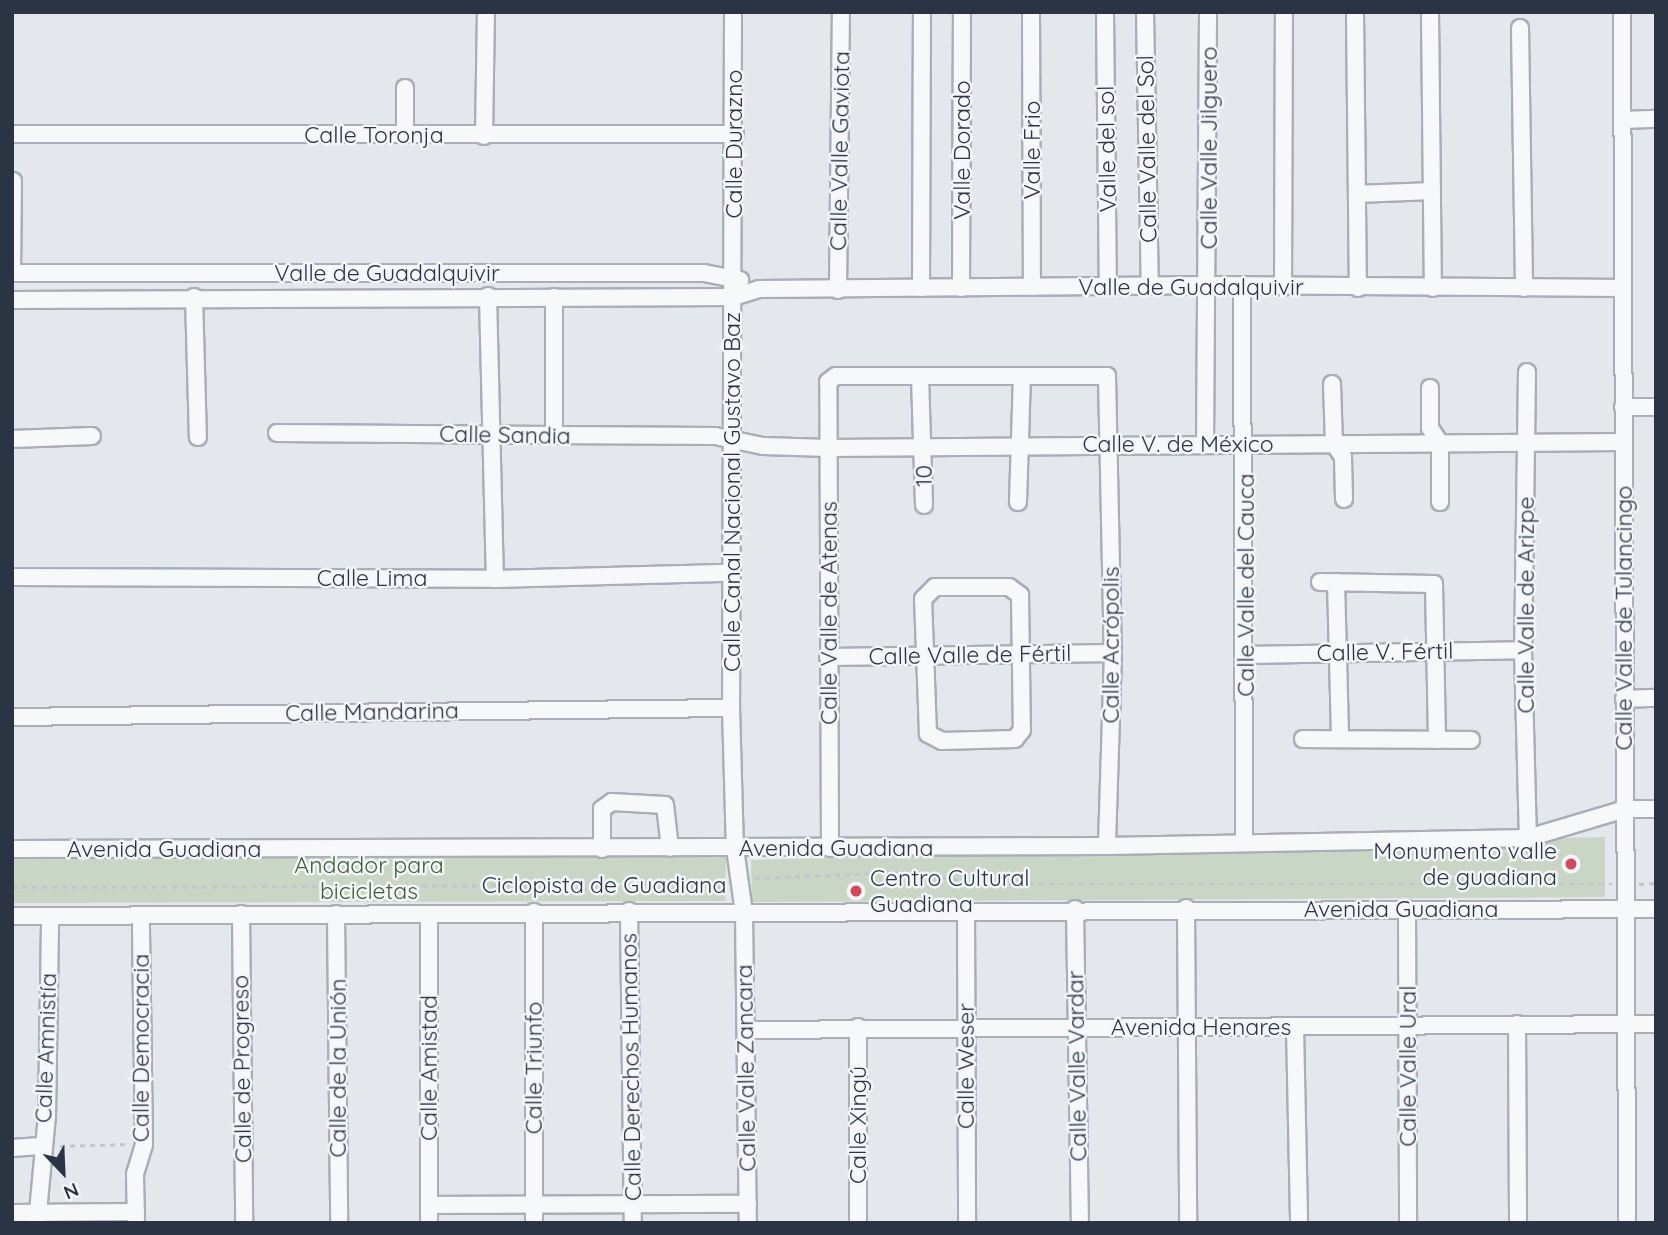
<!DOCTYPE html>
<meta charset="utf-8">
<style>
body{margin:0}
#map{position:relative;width:1668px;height:1235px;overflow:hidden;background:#e4e7ec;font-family:Quicksand,sans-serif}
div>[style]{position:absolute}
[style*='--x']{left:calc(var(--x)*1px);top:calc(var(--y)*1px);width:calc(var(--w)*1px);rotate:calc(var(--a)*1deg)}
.green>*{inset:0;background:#c9d6c5}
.path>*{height:2.5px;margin-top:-1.25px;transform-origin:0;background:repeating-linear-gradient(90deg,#c2c5cb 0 5px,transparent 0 10px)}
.roads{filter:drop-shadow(2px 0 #a9aeb7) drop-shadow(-2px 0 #a9aeb7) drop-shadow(0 2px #a9aeb7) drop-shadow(0 -2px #a9aeb7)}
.minor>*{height:16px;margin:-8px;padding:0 8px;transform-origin:8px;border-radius:8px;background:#f7f8fa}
.dots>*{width:19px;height:19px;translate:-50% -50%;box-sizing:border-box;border:4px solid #f4f6f9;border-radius:50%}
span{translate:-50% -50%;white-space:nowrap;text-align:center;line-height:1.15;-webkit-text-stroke:5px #f4f6f9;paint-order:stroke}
.street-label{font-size:23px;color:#2b3445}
.poi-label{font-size:23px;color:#2b3445}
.right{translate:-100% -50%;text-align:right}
.left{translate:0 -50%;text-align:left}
.park-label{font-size:23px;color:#3f6138}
.frame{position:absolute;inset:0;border:14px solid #2b3445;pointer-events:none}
.north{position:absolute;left:28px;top:1137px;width:70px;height:70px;-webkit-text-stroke:5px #f4f6f9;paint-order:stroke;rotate:157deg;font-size:19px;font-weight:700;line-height:28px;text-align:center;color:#2b3445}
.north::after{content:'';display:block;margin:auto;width:24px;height:32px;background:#2b3445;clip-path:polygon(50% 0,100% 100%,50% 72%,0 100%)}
</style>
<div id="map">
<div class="green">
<div style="clip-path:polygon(1605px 837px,1605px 897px,752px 902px,751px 860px)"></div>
<div style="clip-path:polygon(726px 854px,725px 901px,12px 903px,12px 856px)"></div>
</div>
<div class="path">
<div style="--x:755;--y:878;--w:148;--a:-2.3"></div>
<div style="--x:903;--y:872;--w:87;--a:7.9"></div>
<div style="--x:989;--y:884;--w:623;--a:0"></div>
<div style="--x:1639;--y:884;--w:17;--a:-3"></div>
<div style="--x:12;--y:887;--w:492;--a:-0.2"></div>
<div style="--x:504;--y:885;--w:67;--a:4.3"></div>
<div style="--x:571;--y:890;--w:84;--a:-4.8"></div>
<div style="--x:655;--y:883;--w:71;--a:3.2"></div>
<div style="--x:60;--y:1146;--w:67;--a:-1.7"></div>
</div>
<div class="roads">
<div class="minor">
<div style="--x:733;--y:12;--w:696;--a:90.16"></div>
<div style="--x:731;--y:708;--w:140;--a:88.4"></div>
<div style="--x:735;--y:848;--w:66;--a:82.1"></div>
<div style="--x:744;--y:913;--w:310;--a:89.3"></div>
<div style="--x:1031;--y:12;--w:275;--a:89.8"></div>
<div style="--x:1105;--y:12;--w:274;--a:89.4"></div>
<div style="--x:1145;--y:12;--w:274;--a:89"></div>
<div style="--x:1355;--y:12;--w:276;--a:89.4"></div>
<div style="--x:1430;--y:12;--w:276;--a:89.4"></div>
<div style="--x:1622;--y:12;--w:1211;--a:89.76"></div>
<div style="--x:1520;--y:28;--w:260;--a:89.1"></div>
<div style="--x:405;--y:88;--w:46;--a:90"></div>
<div style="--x:1623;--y:120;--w:33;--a:-2"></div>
<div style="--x:12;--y:134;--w:723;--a:0"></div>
<div style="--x:484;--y:136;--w:124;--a:-89.1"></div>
<div style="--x:1357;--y:194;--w:75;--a:-2.3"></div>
<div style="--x:12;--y:273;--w:692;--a:0"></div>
<div style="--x:704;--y:273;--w:37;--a:11"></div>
<div style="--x:12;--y:273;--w:92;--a:-89.4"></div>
<div style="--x:1242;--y:286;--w:557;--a:89.79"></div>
<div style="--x:1283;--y:287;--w:275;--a:-89.8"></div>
<div style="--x:921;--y:288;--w:276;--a:-89.8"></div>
<div style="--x:961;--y:288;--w:276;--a:-89.8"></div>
<div style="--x:838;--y:290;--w:278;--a:-89.4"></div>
<div style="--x:488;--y:296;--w:283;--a:88.6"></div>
<div style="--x:194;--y:297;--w:140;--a:88.4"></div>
<div style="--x:554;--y:297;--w:138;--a:90"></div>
<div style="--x:12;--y:300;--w:721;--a:-0.24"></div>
<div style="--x:733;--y:297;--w:27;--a:-17"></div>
<div style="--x:759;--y:289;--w:450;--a:-0.5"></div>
<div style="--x:1209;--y:285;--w:414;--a:0.4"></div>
<div style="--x:1527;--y:372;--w:278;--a:90.8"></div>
<div style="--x:1523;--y:650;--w:188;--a:88.5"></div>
<div style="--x:920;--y:377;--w:128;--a:88.2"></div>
<div style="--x:1332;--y:384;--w:60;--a:88.1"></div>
<div style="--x:1334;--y:444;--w:16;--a:55"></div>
<div style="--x:1343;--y:457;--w:42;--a:88.6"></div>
<div style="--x:1430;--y:388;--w:40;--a:90"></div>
<div style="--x:1430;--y:428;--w:18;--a:56"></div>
<div style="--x:1440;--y:443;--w:59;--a:90"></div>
<div style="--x:1623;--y:407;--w:33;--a:0"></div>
<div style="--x:277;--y:433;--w:438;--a:0.4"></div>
<div style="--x:715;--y:436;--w:49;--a:11.8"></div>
<div style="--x:763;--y:446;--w:66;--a:1.7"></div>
<div style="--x:829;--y:448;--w:794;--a:-0.43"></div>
<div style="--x:12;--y:439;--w:80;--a:-2.1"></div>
<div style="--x:1205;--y:445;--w:433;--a:-89.6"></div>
<div style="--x:1018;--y:502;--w:125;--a:-88.2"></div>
<div style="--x:12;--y:577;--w:483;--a:0.2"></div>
<div style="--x:495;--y:579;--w:236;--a:-1.5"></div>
<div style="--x:1320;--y:582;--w:114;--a:1"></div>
<div style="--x:1434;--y:584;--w:156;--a:88.9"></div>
<div style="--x:1336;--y:582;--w:157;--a:88.5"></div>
<div style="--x:935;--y:587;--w:74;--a:0"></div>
<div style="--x:1009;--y:587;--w:14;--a:36"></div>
<div style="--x:1020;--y:595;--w:135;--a:89.2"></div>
<div style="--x:1022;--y:730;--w:11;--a:128"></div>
<div style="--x:1015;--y:739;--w:73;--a:178.4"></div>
<div style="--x:942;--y:741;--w:16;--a:-153"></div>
<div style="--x:928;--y:734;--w:135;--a:-92.1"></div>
<div style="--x:923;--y:599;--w:17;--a:-45"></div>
<div style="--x:1246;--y:655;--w:277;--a:-1"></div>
<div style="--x:828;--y:657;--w:285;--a:-0.8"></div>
<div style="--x:1624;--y:699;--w:32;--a:-2"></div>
<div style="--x:12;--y:717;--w:719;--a:-0.72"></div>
<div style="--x:1303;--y:739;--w:168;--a:0.3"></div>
<div style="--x:830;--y:848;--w:466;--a:-90.2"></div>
<div style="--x:828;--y:382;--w:10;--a:-37"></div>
<div style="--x:836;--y:376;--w:271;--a:0"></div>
<div style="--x:1107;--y:376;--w:277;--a:88.8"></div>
<div style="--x:1113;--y:653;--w:193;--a:91.8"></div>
<div style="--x:12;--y:849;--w:1095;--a:-0.16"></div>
<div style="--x:1107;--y:846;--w:421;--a:-1.1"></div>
<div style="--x:1528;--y:838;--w:101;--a:-16.6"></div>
<div style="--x:1625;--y:809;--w:31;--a:0"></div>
<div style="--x:602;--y:849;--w:40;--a:-90"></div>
<div style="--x:602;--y:809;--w:12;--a:-35"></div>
<div style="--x:612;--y:802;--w:53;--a:3.2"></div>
<div style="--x:665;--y:805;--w:43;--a:83.4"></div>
<div style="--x:1186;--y:908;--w:315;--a:89.6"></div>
<div style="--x:966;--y:909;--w:314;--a:89.8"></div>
<div style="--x:1075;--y:909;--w:314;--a:89.1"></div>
<div style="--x:1407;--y:909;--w:314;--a:89.8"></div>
<div style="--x:629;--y:911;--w:312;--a:89.3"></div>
<div style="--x:241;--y:914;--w:309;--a:89.4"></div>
<div style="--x:336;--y:914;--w:309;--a:89.4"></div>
<div style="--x:429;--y:914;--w:309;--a:90"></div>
<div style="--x:12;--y:916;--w:1644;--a:-0.24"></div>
<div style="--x:1517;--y:1024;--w:199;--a:89.7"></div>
<div style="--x:1295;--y:1027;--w:196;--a:88.8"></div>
<div style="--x:746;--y:1030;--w:910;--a:-0.38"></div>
<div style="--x:12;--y:1148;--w:29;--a:-4"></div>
<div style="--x:429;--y:1205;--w:319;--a:-0.2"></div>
<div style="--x:12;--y:1213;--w:124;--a:-0.5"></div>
<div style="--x:37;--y:1223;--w:107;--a:-84.7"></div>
<div style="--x:47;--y:1116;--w:200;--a:-89.1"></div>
<div style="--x:136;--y:1223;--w:49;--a:-91.2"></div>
<div style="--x:135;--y:1174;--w:31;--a:-73"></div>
<div style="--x:144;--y:1144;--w:229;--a:-90.8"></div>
<div style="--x:534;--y:1223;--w:311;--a:-90"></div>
<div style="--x:858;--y:1223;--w:196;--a:-90"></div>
</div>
</div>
<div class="dots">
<div style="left:1571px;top:864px;background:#d1495b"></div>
<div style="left:856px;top:891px;background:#d1495b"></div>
</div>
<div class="street-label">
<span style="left:374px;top:135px">Calle Toronja</span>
<span style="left:734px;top:144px;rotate:-90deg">Calle Durazno</span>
<span style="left:1209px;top:148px;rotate:-90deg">Calle Valle Jilguero</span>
<span style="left:1107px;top:149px;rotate:-91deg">Valle del sol</span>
<span style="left:1147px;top:149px;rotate:-91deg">Calle Valle del Sol</span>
<span style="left:962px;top:150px;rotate:-90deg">Valle Dorado</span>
<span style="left:1032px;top:150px;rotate:-90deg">Valle Frio</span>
<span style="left:840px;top:151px;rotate:-89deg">Calle Valle Gaviota</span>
<span style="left:387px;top:273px">Valle de Guadalquivir</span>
<span style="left:1191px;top:287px">Valle de Guadalquivir</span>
<span style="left:505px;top:435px;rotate:1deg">Calle Sandia</span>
<span style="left:1178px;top:444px">Calle V. de México</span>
<span style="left:924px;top:476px;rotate:-90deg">10</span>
<span style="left:732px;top:492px;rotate:-90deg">Calle Canal Nacional Gustavo Baz</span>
<span style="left:372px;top:578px">Calle Lima</span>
<span style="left:1246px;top:585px;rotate:-90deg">Calle Valle del Cauca</span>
<span style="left:1526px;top:605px;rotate:-90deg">Calle Valle de Arizpe</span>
<span style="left:829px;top:613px;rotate:-90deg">Calle Valle de Atenas</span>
<span style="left:1624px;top:618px;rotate:-90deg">Calle Valle de Tulancingo</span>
<span style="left:1111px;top:645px;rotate:-90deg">Calle Acrópolis</span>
<span style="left:1385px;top:652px;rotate:-1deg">Calle V. Fértil</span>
<span style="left:970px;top:655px;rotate:-1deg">Calle Valle de Fértil</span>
<span style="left:372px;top:712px;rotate:-1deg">Calle Mandarina</span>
<span style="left:836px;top:848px">Avenida Guadiana</span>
<span style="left:164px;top:849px">Avenida Guadiana</span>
<span style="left:604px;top:885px">Ciclopista de Guadiana</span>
<span style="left:1401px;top:909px">Avenida Guadiana</span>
<span style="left:1201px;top:1027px">Avenida Henares</span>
<span style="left:46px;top:1048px;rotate:-88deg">Calle Amnistía</span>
<span style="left:141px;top:1048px;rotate:-90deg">Calle Democracia</span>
<span style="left:966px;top:1066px;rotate:-90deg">Calle Weser</span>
<span style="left:1077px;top:1066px;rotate:-91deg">Calle Valle Vardar</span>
<span style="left:1408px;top:1066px;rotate:-90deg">Calle Valle Ural</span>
<span style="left:631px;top:1067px;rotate:-91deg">Calle Derechos Humanos</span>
<span style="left:338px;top:1068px;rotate:-90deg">Calle de la Unión</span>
<span style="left:429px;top:1068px;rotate:-90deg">Calle Amistad</span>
<span style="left:534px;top:1068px;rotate:-90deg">Calle Triunfo</span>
<span style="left:746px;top:1068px;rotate:-91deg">Calle Valle Zancara</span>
<span style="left:242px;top:1069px;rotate:-91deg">Calle de Progreso</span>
<span style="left:858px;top:1125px;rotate:-90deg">Calle Xingú</span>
</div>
<div class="poi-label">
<span class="right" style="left:1557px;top:864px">Monumento valle<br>de guadiana</span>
<span class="left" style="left:870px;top:891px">Centro Cultural<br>Guadiana</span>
</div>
<div class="park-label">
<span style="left:369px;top:878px">Andador para<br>bicicletas</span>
</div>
<div class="frame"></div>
<div class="north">N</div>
</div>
